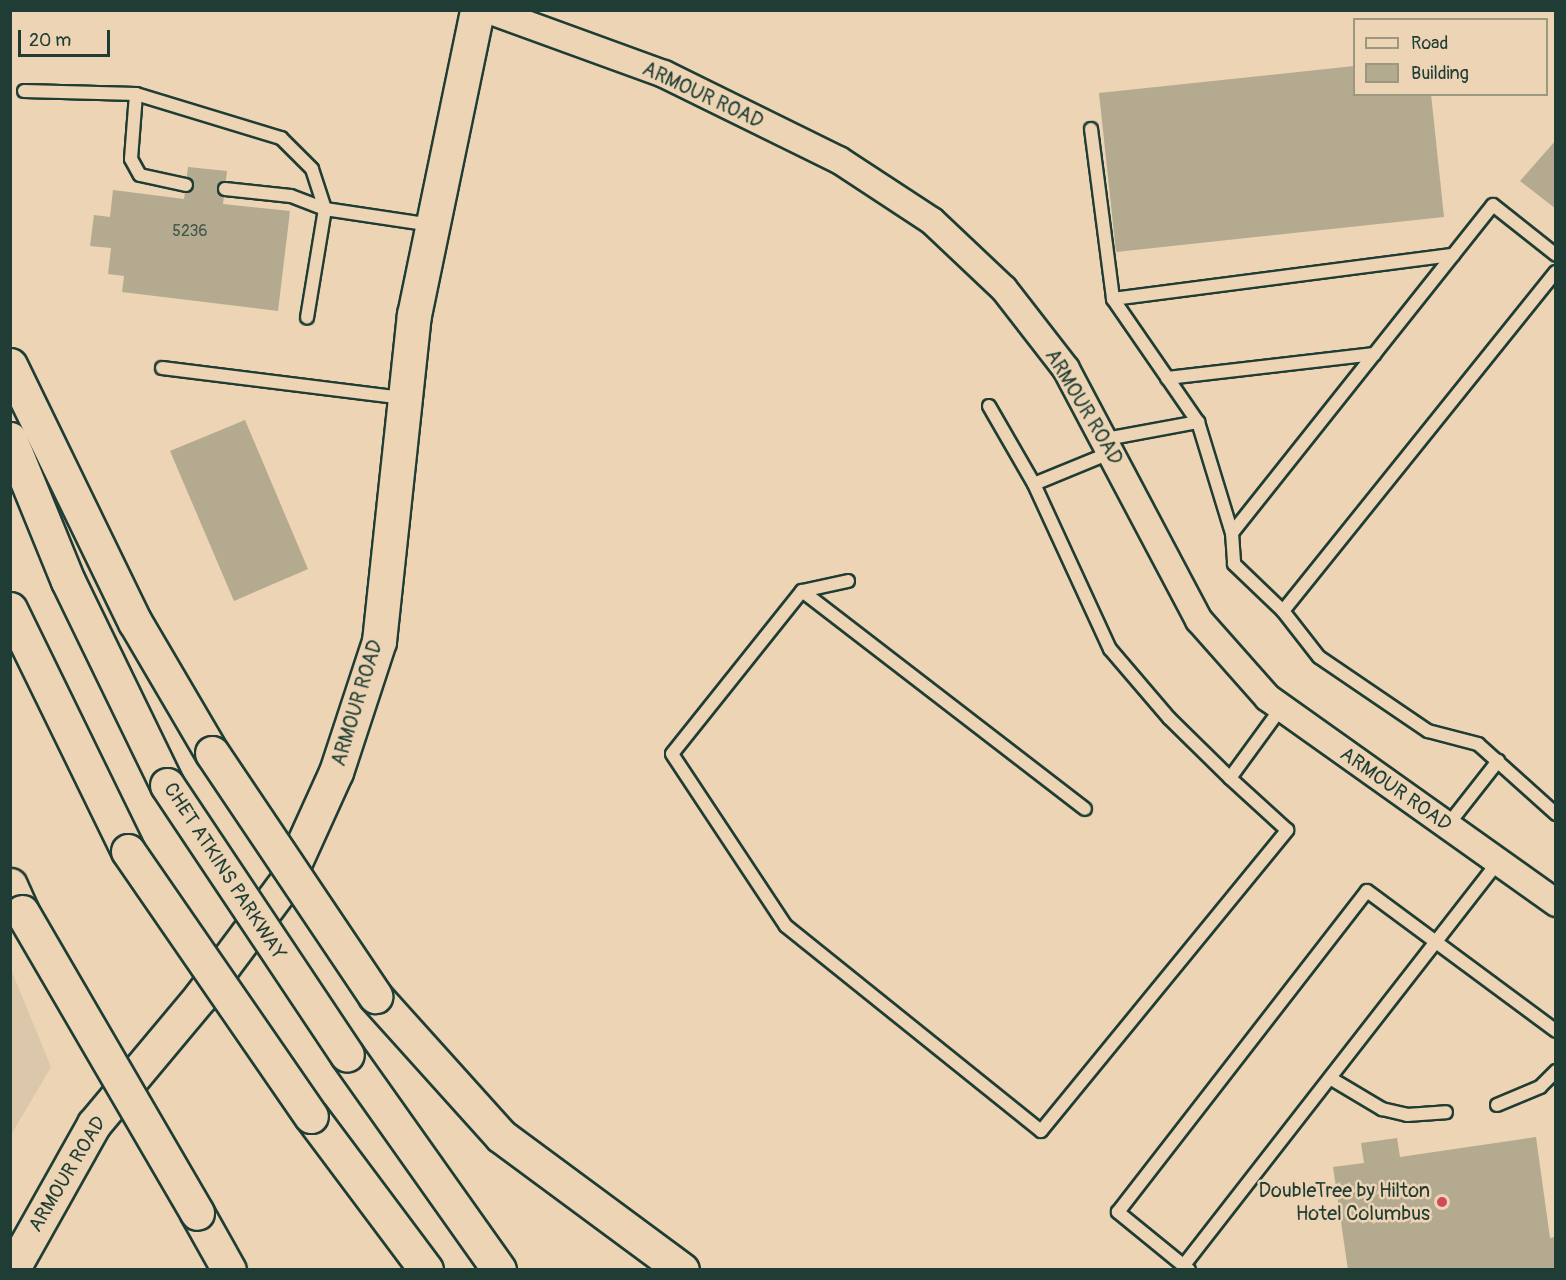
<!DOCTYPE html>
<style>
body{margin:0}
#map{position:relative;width:1566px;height:1280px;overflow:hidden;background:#ecd4b4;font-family:Pangolin,sans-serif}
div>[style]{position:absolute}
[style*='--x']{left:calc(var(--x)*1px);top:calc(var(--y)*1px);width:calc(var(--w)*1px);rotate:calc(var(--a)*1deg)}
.built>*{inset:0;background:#dbc7a9}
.building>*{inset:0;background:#b3aa90}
.roads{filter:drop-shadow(2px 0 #1f3d34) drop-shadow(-2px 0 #1f3d34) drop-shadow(0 2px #1f3d34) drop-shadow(0 -2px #1f3d34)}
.lane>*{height:12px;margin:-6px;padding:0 6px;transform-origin:6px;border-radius:6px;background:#ecd4b4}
.street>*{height:26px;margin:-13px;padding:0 13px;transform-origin:13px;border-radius:13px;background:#ecd4b4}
.secondary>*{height:33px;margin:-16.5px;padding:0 16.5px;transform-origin:16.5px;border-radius:16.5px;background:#ecd4b4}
.highway>*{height:33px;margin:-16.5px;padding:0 16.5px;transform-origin:16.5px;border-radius:16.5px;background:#ecd4b4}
.bridges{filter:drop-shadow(2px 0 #1f3d34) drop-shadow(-2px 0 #1f3d34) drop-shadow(0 2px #1f3d34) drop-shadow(0 -2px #1f3d34)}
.highway-bridge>*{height:33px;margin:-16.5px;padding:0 16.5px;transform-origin:16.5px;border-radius:16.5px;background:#ecd4b4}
.dots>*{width:16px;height:16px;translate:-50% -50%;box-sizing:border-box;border:3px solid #ecd4b4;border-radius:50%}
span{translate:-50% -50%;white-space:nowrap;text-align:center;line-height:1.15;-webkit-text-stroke:5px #ecd4b4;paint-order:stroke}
.number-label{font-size:16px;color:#44584b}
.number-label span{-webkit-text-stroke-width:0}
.street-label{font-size:20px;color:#1f3d34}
.poi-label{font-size:20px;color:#1f3d34}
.right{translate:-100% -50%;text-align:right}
.frame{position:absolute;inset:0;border:12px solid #1f3d34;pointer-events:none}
.legend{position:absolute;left:1353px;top:18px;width:195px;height:78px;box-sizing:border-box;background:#ecd4b4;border:2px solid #9a9881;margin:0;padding:8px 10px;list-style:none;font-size:18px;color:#1f3d34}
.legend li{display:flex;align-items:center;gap:12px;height:30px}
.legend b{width:30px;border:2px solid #9a9881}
.scale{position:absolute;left:18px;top:30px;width:92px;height:27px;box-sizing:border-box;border:3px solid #1f3d34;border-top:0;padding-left:8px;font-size:18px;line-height:21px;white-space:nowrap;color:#1f3d34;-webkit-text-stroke:4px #ecd4b4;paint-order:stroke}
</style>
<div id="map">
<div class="built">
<div style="clip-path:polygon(10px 967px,51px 1067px,11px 1135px,10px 1135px)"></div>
</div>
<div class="building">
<div style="clip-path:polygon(1354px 66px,1354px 94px,1431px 94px,1444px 217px,1116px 252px,1099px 93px)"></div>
<div style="clip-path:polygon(1556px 140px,1556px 209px,1520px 181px)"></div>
<div style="clip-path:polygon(188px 167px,227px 171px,223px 204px,290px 211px,278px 311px,122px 292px,124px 276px,108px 274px,111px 248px,90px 246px,94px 215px,110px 217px,113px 190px,184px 199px)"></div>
<div style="clip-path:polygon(245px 420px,308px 569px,234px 601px,170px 451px)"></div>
<div style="clip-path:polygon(1536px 1137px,1550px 1238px,1556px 1237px,1556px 1270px,1348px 1270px,1333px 1167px,1364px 1163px,1361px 1143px,1397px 1138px,1400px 1157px)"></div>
</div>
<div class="roads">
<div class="lane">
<div style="--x:24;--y:91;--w:112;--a:1.5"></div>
<div style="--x:136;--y:94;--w:152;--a:16.9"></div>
<div style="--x:281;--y:138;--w:44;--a:45"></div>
<div style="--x:312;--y:169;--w:42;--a:72"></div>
<div style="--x:325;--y:209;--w:108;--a:8.5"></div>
<div style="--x:136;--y:94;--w:65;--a:94.4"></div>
<div style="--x:131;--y:159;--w:18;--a:61"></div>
<div style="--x:140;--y:175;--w:47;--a:12.3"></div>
<div style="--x:1091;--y:129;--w:171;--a:82.6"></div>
<div style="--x:1113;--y:299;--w:343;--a:-7.4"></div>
<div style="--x:225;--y:189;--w:66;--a:6.1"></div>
<div style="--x:291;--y:196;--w:36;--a:21"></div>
<div style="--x:325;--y:209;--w:110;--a:99.4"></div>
<div style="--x:1113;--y:299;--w:150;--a:55.4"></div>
<div style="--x:162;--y:368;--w:244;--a:7.1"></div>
<div style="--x:1167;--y:378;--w:209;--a:-6.6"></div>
<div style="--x:989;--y:406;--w:90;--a:60"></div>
<div style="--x:1106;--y:439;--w:94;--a:-10.5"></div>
<div style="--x:1198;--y:422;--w:116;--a:73"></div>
<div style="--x:1232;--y:533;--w:419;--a:-51.5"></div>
<div style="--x:1493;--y:205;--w:80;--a:38.4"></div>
<div style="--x:1112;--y:452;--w:84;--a:157.7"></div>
<div style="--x:1034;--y:484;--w:182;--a:65.3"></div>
<div style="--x:1110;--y:649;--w:91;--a:49.5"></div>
<div style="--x:1169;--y:718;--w:86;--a:44.5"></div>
<div style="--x:1230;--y:778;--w:87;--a:-53.9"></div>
<div style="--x:1232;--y:533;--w:31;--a:86"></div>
<div style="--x:1234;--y:564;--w:68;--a:43.8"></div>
<div style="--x:1283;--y:611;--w:435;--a:-51.2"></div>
<div style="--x:848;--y:581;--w:47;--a:167.7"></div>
<div style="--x:802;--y:591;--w:208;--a:128.6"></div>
<div style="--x:672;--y:754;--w:206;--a:56.5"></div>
<div style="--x:786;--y:926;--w:327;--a:38.8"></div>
<div style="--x:1041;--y:1131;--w:389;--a:-50.7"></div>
<div style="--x:1287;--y:830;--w:77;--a:-137.6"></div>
<div style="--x:802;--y:591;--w:357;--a:37.6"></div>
<div style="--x:1283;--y:611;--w:58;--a:52"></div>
<div style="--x:1319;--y:657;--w:132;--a:34.2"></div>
<div style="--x:1428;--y:731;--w:52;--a:14.6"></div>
<div style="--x:1478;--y:744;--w:105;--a:41.9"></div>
<div style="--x:1447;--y:826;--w:83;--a:-51.9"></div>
<div style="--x:1330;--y:1078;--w:61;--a:30.8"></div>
<div style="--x:1382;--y:1109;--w:26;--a:13"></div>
<div style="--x:1407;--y:1115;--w:39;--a:-4"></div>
<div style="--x:1497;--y:1105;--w:47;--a:-22.7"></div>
<div style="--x:1540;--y:1087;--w:23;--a:-45"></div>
<div style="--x:1184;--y:1265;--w:511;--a:-52.08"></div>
<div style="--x:1189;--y:1270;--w:92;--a:-140.8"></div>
<div style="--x:1118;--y:1212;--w:406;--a:-52.2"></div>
<div style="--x:1367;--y:891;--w:235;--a:36.5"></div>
</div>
<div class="street">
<div style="--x:488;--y:10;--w:187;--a:20"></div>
<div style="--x:664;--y:74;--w:195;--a:26.2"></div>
<div style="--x:839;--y:160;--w:111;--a:33.3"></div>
<div style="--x:932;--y:221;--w:99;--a:43.4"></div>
<div style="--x:1004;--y:289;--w:101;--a:52.2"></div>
<div style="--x:1066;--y:369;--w:284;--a:62.1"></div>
<div style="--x:1199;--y:620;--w:104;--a:48.5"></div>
<div style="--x:1268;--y:698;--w:354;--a:35.4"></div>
</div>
<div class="secondary">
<div style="--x:12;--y:1270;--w:167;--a:-60.7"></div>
<div style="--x:94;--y:1124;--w:167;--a:-50.1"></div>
<div style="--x:201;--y:996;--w:142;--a:-53.3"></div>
<div style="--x:286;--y:882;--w:121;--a:-65.6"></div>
<div style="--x:336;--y:772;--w:138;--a:-71.8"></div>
<div style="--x:379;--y:641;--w:328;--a:-83.9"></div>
<div style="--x:414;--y:315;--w:311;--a:-78.3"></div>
</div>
<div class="highway">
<div style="--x:10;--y:365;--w:286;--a:64.1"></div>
<div style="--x:135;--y:622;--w:152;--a:59.6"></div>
<div style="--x:10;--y:439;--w:153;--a:67.8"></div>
<div style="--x:68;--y:581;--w:227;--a:64.1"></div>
<div style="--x:10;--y:609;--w:269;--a:64"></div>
<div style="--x:10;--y:885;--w:30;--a:66"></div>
<div style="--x:375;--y:996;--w:188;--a:48"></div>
<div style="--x:501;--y:1136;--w:225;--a:36.5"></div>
<div style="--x:347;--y:1055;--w:263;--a:54.7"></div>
<div style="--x:311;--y:1116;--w:192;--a:53.2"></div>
<div style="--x:197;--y:1213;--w:65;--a:60.7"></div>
</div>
</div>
<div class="bridges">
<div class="highway-bridge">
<div style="--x:212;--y:753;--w:293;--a:56.1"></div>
<div style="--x:167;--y:785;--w:324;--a:56.3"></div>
<div style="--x:128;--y:851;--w:322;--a:55.4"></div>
<div style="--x:22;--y:912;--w:348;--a:59.8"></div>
</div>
</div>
<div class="dots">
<div style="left:1442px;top:1202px;background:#d1495b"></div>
</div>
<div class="number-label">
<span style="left:190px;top:231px">5236</span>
</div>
<div class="street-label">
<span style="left:703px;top:95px;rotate:25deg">ARMOUR ROAD</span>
<span style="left:1084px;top:407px;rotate:59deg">ARMOUR ROAD</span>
<span style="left:357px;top:703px;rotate:-73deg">ARMOUR ROAD</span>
<span style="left:1396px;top:789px;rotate:35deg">ARMOUR ROAD</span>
<span style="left:225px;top:871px;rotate:57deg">CHET ATKINS PARKWAY</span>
<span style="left:67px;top:1174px;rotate:-59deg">ARMOUR ROAD</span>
</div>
<div class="poi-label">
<span class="right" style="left:1430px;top:1202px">DoubleTree by Hilton<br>Hotel Columbus</span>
</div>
<div class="frame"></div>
<ul class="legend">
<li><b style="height:8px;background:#ecd4b4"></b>Road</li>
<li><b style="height:16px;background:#b3aa90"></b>Building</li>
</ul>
<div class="scale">20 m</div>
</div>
